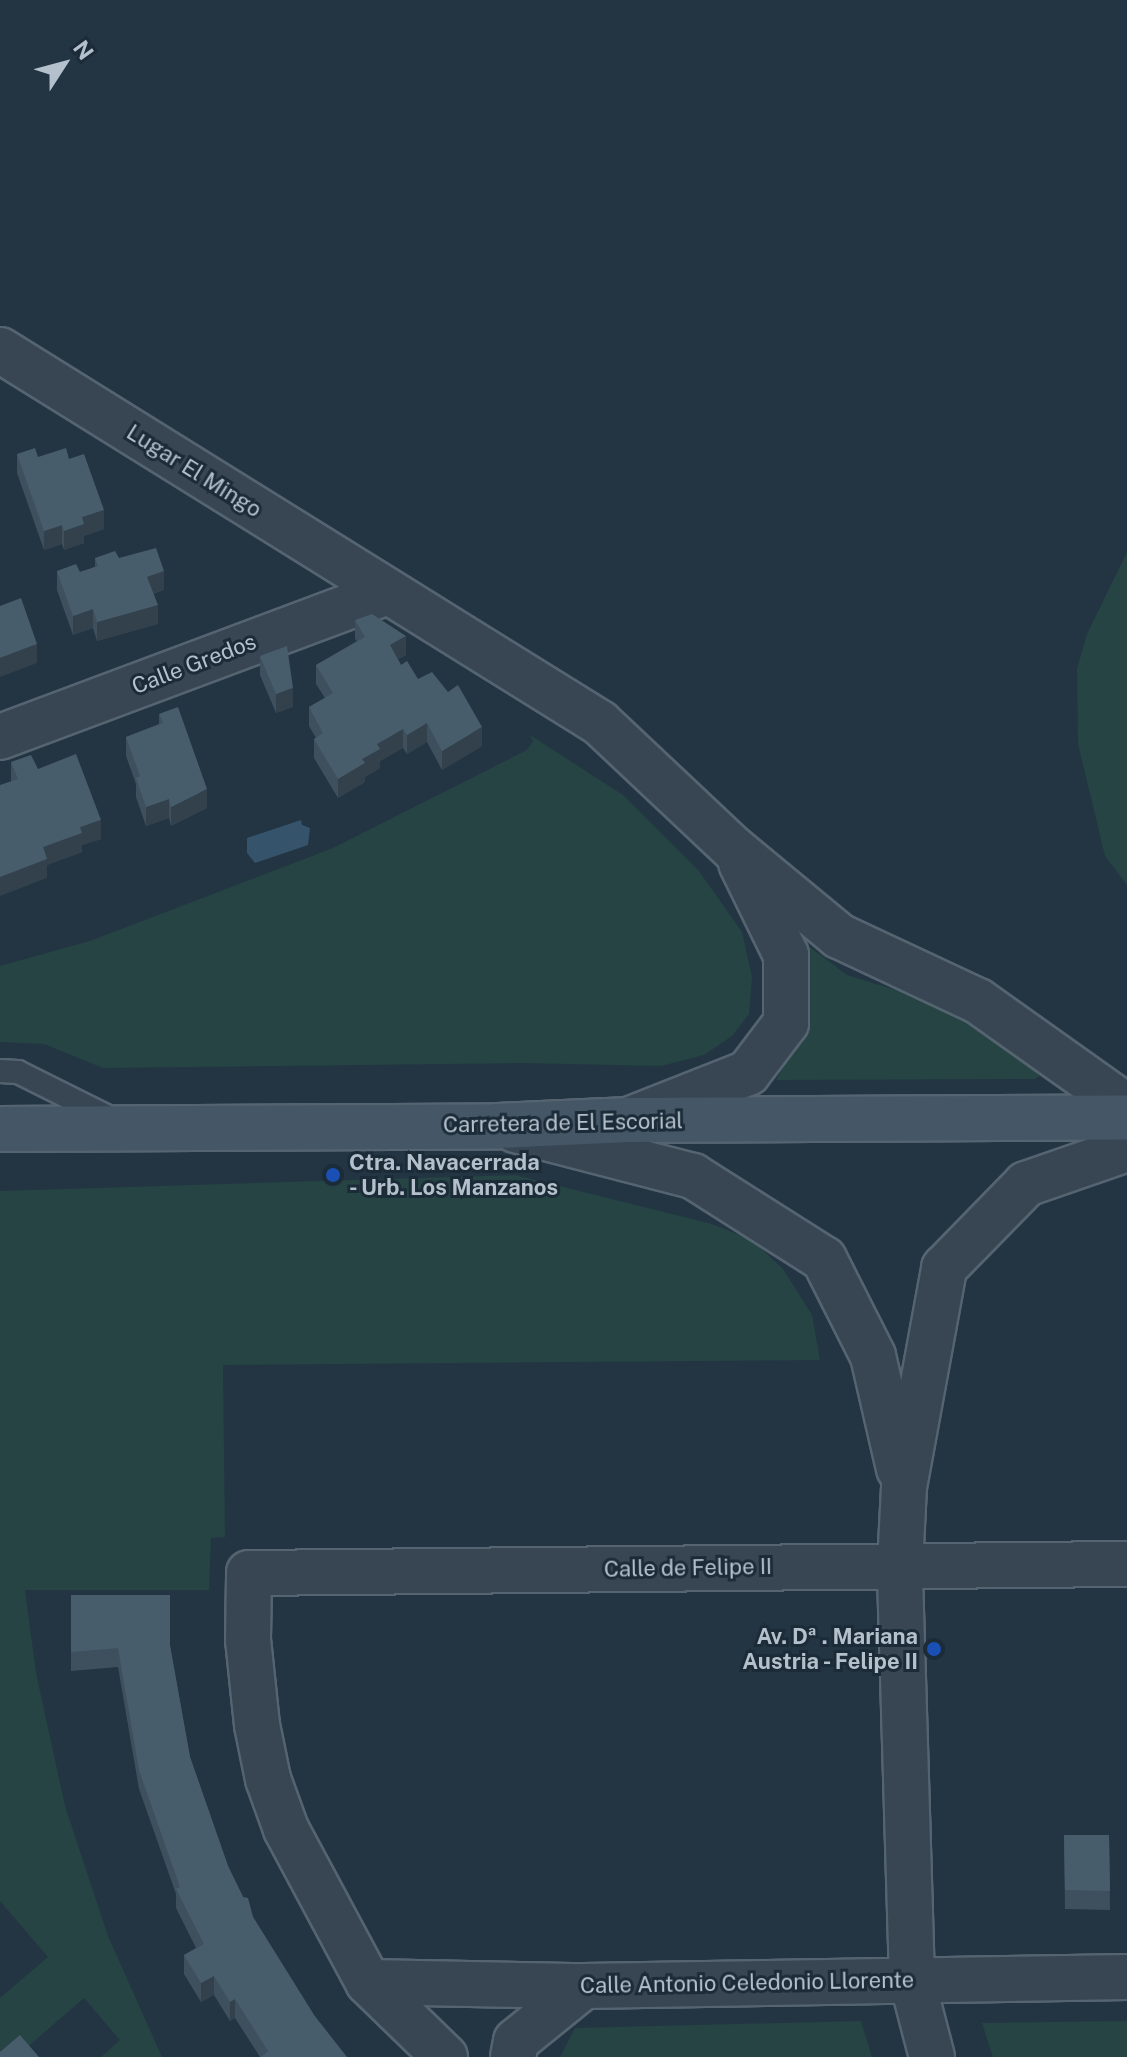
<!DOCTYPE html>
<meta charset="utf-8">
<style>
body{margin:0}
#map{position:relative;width:1127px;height:2057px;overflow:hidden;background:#233543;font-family:"Public Sans",sans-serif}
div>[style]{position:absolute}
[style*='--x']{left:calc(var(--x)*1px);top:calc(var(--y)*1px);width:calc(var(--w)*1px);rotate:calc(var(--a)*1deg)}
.green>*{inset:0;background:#254443}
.water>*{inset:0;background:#35546c}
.roads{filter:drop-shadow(2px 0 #556470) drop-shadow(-2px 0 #556470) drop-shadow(0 2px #556470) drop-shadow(0 -2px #556470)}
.lane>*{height:22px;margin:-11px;padding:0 11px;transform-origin:11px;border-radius:11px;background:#374652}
.street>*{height:44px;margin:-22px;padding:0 22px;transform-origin:22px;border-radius:22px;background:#374652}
.secondary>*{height:44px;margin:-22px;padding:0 22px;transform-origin:22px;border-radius:22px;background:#455666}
.wall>*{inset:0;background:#3e505d}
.shaded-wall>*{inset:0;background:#32414c}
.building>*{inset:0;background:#485d6c}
.dots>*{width:22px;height:22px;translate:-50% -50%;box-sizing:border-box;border:4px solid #1c2b38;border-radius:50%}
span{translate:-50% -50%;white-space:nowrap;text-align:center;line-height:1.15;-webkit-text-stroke:6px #1c2b38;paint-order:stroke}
.street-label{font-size:22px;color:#b4c1cd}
.poi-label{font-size:22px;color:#b4c1cd;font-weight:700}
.left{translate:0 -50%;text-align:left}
.right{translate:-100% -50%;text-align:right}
.north{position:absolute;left:24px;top:24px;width:80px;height:80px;-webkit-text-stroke:6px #1c2b38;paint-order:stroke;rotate:54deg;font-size:22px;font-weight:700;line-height:32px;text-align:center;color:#b4c1cd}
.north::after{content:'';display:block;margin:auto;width:28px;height:36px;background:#b4c1cd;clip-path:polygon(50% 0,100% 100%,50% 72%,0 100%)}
</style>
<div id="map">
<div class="green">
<div style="clip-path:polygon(1127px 552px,1127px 885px,1105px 856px,1078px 744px,1077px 669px,1087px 634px)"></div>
<div style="clip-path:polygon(530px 735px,623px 795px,699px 871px,742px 932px,752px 977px,749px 1014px,732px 1036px,704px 1055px,661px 1066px,521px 1063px,103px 1068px,44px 1044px,0 1042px,0 966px,90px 941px,333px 848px,527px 750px,533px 741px)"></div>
<div style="clip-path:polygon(803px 942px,847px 975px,951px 1007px,987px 1028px,1040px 1076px,1035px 1079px,776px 1080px,791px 1053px)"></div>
<div style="clip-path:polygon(515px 1175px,712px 1224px,752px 1240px,783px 1269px,812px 1315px,820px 1360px,223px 1365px,225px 1537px,211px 1538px,209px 1590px,25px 1590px,36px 1673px,65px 1806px,108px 1936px,162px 2057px,101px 2057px,120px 2040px,84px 1998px,16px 2057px,0 2057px,0 1998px,48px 1957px,0 1901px,0 1191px)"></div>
<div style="clip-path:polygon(861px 2021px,872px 2057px,560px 2057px,575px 2028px)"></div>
<div style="clip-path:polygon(1127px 2021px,1127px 2057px,993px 2057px,982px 2023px)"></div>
</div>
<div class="water">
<div style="clip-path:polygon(301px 820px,302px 825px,310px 828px,308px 845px,255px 863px,247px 853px,247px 838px)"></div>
</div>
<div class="roads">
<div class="lane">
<div style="--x:0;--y:1071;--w:18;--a:3"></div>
<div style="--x:18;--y:1072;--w:107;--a:26.6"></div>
</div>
<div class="street">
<div style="--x:0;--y:350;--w:706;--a:31.87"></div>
<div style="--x:600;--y:723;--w:185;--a:43.3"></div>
<div style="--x:735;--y:850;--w:135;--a:39.6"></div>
<div style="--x:839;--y:936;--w:153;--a:25.1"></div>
<div style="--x:978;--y:1001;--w:183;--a:35.4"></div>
<div style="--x:0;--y:737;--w:414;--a:-20.5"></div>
<div style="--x:631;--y:1119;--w:126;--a:-21.5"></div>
<div style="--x:748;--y:1073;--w:63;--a:-52.8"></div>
<div style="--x:786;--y:1023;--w:68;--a:-90"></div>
<div style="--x:786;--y:955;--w:102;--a:-116.1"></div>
<div style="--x:515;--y:1130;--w:184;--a:14.5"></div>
<div style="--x:693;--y:1176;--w:155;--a:32.4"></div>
<div style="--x:824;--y:1259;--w:109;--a:63.2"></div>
<div style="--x:873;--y:1356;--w:116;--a:77"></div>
<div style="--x:368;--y:1982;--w:216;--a:1.1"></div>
<div style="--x:584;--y:1986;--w:543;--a:-0.95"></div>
<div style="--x:445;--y:2057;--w:107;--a:-135.8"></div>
<div style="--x:368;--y:1982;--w:174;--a:-118.2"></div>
<div style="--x:286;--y:1829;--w:53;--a:-109.8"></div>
<div style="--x:268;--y:1779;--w:55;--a:-101.5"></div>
<div style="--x:257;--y:1725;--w:85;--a:-96"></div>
<div style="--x:248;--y:1640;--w:67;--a:-89.1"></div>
<div style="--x:249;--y:1573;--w:878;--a:-0.59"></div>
<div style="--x:513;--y:2057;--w:16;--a:-79"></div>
<div style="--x:516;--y:2041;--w:87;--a:-39"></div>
<div style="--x:932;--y:2057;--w:80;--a:-104.6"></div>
<div style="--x:912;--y:1980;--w:414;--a:-91.7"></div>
<div style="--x:900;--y:1566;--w:79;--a:-87.1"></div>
<div style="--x:904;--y:1487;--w:223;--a:-79.6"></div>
<div style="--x:944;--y:1268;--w:117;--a:-45.7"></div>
<div style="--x:1026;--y:1184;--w:107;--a:-19.1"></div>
</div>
<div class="secondary">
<div style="--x:0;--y:1129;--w:498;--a:-0.3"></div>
<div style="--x:498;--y:1126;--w:131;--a:-2.6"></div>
<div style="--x:629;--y:1120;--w:498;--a:-0.3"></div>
</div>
</div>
<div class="wall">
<div style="clip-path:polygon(17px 454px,38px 457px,69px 459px,104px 529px,84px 536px,84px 543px,64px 550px,62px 544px,44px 550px,17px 473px)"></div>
<div style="clip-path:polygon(95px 558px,119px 558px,164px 590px,153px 594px,158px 624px,97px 641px,93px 628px,73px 635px,57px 590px,57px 571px,80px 572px,95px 567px)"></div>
<div style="clip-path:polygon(355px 620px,406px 655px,398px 659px,401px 665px,418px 679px,482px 746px,442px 770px,427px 742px,407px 754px,403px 748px,380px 761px,380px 768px,365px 777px,365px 782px,338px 798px,314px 758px,314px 739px,316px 738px,309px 726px,309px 707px,325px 698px,316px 684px,316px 665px,357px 641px,355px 639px)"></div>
<div style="clip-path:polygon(260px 656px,293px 707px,276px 713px,260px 675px)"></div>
<div style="clip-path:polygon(159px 714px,207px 808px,171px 826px,169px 818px,146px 826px,136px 797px,136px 784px,126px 756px,126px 737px,159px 724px)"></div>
<div style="clip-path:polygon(11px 762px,38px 769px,101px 839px,82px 845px,82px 852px,47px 865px,47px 878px,11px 781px)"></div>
<div style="clip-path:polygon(71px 1595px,170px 1647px,190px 1757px,228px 1866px,253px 1917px,314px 2015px,260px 2057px,235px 2018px,230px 2021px,214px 1995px,201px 2002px,184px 1974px,184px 1955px,196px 1948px,176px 1908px,176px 1894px,139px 1789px,118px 1667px,71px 1671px)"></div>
<div style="clip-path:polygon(1064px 1835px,1109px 1835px,1110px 1910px,1065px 1909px)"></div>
</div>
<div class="shaded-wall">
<div style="clip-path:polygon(104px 510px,104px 529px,84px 536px,84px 543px,64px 550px,64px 531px,82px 517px)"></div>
<div style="clip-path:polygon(62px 525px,62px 544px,44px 550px,44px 531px)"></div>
<div style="clip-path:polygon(164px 571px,164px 590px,147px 596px,147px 577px)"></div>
<div style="clip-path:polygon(158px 605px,158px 624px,97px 641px,97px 622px)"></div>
<div style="clip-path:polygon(93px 609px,93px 628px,73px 635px,73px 616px)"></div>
<div style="clip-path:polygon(406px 636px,406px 655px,390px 664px,390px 645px)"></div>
<div style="clip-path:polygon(37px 644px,37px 663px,0 677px,0 658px)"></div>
<div style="clip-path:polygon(293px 688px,293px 707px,276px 713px,276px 694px)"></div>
<div style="clip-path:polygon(427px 723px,427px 742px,407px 754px,407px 735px)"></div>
<div style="clip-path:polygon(482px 727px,482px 746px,442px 770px,442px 751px)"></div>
<div style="clip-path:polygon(403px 729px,403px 748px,380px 761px,380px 768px,365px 777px,365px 782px,338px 798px,338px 779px,362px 759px,377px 744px)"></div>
<div style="clip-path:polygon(207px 789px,207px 808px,171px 826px,171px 807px)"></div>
<div style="clip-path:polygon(169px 799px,169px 818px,146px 826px,146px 807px)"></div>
<div style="clip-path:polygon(101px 820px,101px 839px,82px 845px,82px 852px,47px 865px,47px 878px,0 896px,0 877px,43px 847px,80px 827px)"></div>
<div style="clip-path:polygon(214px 1976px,214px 1995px,201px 2002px,201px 1983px)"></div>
<div style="clip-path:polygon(235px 1999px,235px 2018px,230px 2021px,230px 2002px)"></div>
</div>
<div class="building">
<div style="clip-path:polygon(35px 448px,38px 457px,66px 448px,69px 459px,84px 454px,104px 510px,82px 517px,84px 524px,64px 531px,62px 525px,44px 531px,17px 454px)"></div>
<div style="clip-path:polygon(156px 548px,164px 571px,147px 577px,158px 605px,97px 622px,93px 609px,73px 616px,57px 571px,76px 564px,80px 572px,98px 566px,95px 558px,115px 551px,119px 558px)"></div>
<div style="clip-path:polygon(21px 598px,37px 644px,0 658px,0 606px)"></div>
<div style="clip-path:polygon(372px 614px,406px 636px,390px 645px,401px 665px,407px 661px,418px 679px,432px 672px,448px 692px,458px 685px,482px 727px,442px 751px,427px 723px,407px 735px,403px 729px,377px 744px,380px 749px,362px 759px,365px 763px,338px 779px,314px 739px,323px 733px,309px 707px,333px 693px,316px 665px,365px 637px,355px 620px)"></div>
<div style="clip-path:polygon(287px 646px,293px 688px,276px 694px,260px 656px)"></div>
<div style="clip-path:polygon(178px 707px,207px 789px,171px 807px,169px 799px,146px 807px,136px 778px,140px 776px,126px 737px,163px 723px,159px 714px)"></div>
<div style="clip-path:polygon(76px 754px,101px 820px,80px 827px,82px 833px,43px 847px,47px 859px,0 877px,0 785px,18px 779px,11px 762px,31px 755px,38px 769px)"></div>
<div style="clip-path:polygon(71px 1595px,170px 1595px,170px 1645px,190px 1757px,228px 1866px,243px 1897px,248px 1898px,253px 1917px,314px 2015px,347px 2057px,260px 2057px,268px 2051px,235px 1999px,230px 2002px,214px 1976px,201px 1983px,184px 1955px,204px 1944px,176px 1889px,180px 1887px,139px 1770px,118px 1648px,71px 1652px)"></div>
<div style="clip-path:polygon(1064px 1835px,1109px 1835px,1110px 1891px,1065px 1890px)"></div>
<div style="clip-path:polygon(20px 2035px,39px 2057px,0 2057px,0 2052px)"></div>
</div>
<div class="dots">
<div style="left:333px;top:1175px;background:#1a4fb4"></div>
<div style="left:934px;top:1649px;background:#1a4fb4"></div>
</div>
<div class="street-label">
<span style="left:194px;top:471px;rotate:32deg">Lugar El Mingo</span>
<span style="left:194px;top:664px;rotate:-21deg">Calle Gredos</span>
<span style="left:563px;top:1123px;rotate:-1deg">Carretera de El Escorial</span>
<span style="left:688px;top:1568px;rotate:-1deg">Calle de Felipe II</span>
<span style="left:747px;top:1983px;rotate:-1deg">Calle Antonio Celedonio Llorente</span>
</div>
<div class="poi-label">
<span class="left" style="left:349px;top:1175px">Ctra. Navacerrada<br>- Urb. Los Manzanos</span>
<span class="right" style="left:918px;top:1649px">Av. Dª . Mariana<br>Austria - Felipe II</span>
</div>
<div class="north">N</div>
</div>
